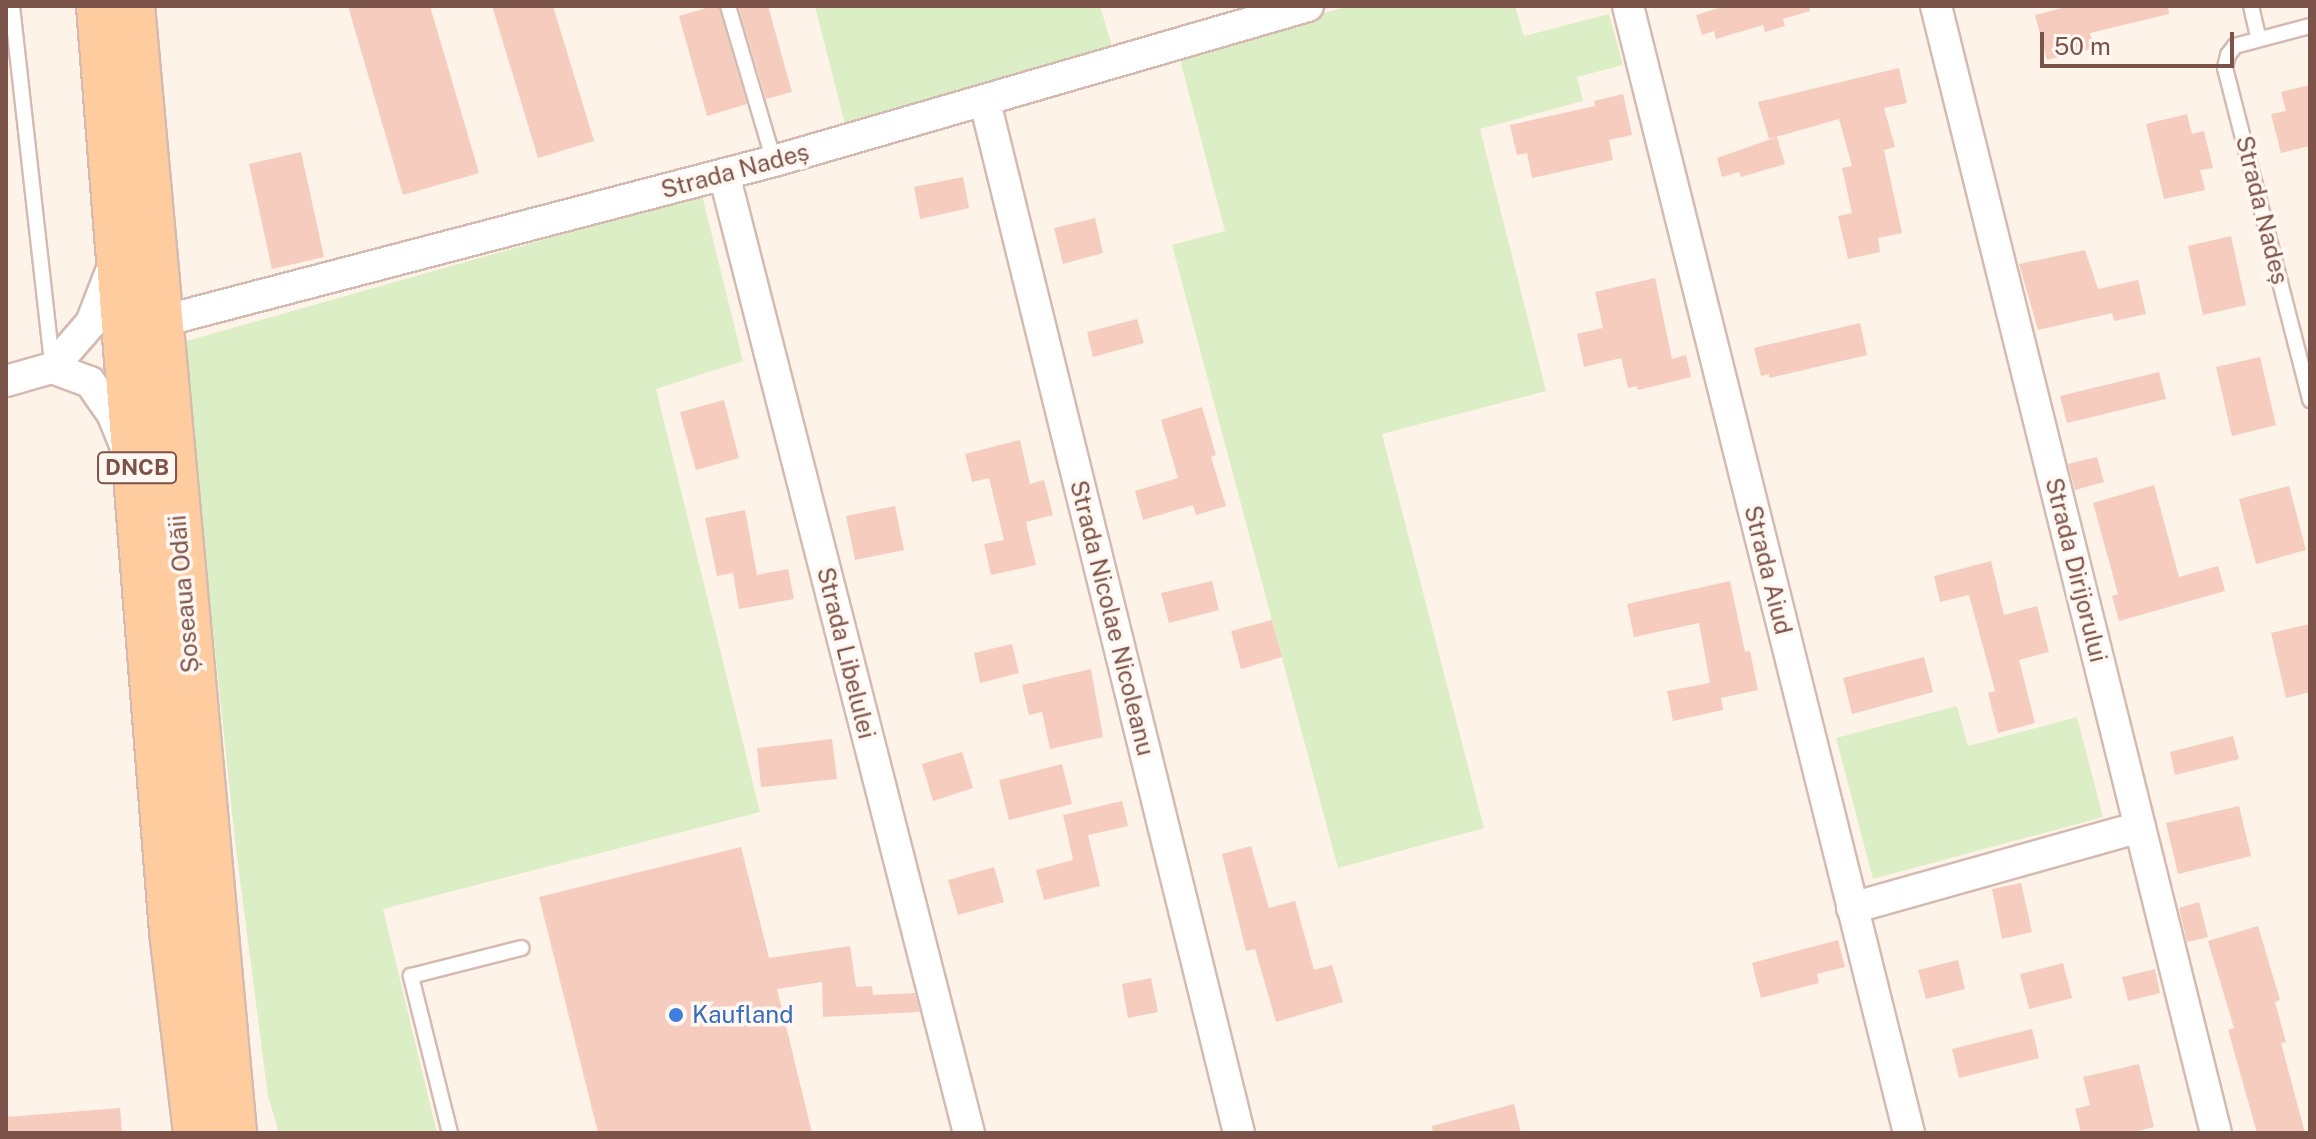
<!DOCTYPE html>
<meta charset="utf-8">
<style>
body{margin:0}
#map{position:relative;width:2316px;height:1139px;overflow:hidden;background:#fef3e9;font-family:"Public Sans",sans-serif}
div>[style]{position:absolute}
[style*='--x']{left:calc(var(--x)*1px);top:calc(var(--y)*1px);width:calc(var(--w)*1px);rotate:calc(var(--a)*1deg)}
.green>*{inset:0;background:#dceec5}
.building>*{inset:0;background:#f6ccbe}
.roads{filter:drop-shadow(2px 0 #d4bab0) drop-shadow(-2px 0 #d4bab0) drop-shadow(0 2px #d4bab0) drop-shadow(0 -2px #d4bab0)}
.service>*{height:14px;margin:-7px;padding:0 7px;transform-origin:7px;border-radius:7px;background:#fff}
.minor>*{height:30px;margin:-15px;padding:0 15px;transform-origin:15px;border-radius:15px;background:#fff}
.primary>*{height:44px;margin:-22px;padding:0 22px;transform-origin:22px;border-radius:22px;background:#ffcc9f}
.dots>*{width:22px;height:22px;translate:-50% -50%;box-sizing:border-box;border:4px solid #fff7f1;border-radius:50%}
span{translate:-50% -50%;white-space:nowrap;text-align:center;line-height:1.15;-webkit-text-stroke:7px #fff7f1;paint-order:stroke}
.shield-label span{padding:2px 6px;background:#fff7f1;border:2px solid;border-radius:6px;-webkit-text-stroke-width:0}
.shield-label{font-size:22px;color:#7c5349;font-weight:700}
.street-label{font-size:24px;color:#7c5349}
.shop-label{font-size:24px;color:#366cbe}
.left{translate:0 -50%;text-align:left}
.frame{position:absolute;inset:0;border:8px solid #7c5349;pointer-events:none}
.scale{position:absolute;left:2040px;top:32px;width:194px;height:36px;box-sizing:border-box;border:4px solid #7c5349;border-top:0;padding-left:10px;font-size:24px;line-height:28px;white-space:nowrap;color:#7c5349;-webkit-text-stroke:6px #fff7f1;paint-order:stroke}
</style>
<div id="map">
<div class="green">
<div style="clip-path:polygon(815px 6px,1100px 6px,1116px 60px,849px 140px)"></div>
<div style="clip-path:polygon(1350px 6px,1515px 6px,1524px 36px,1609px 14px,1623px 65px,1577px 77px,1583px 101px,1480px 129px,1546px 391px,1382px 434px,1484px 828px,1338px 868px,1172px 245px,1225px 231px,1178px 52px)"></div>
<div style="clip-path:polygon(702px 195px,743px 361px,656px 389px,760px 812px,383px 909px,437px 1133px,279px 1133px,268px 1096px,235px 841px,183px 342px)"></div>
<div style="clip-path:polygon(1957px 706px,1968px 746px,2077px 717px,2103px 817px,1873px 879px,1836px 738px)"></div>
</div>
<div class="building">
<div style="clip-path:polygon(348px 6px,430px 6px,479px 173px,403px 195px)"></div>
<div style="clip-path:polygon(492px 6px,553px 6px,594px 141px,538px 158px)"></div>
<div style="clip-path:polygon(713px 6px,718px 6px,747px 104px,707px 116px,679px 16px)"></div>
<div style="clip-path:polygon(738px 6px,768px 6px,792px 92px,766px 99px)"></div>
<div style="clip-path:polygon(1725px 6px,1809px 6px,1810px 11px,1783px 19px,1785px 26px,1765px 32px,1763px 25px,1716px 39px,1714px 31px,1702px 35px,1696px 15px)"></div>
<div style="clip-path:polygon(2070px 6px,2168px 6px,2169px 14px,2090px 33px,2094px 48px,2047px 60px,2035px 15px)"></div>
<div style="clip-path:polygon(1899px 68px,1907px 103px,1884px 108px,1895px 147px,1884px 150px,1902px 233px,1878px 238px,1880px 252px,1848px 259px,1838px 216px,1852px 213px,1842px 168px,1852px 166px,1839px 119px,1769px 139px,1758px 102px)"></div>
<div style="clip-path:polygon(2310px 85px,2310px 146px,2281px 153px,2271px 114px,2286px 111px,2281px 92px)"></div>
<div style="clip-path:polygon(1623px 94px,1632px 135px,1609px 140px,1613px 160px,1532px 178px,1527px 153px,1517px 155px,1510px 125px,1595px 106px,1594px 101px)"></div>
<div style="clip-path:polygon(2187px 114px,2192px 134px,2204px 131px,2213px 168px,2200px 170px,2205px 190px,2164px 199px,2146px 124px)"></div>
<div style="clip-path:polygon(1777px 137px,1785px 164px,1741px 177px,1739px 172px,1722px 177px,1717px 158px)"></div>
<div style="clip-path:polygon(301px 152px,324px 257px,272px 269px,249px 164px)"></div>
<div style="clip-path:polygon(963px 177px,969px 208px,920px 219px,914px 187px)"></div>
<div style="clip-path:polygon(1095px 218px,1103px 253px,1063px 264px,1054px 228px)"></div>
<div style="clip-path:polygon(2231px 236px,2246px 305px,2203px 315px,2188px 246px)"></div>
<div style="clip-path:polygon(2085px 250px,2098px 289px,2138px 280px,2146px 314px,2114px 321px,2112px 313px,2038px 330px,2019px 264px)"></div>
<div style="clip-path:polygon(1655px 278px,1672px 359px,1686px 355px,1691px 377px,1638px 390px,1637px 386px,1628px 388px,1621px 358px,1584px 367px,1577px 334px,1603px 328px,1595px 292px)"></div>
<div style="clip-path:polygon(1137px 319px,1144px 343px,1093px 357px,1087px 332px)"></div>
<div style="clip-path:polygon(1860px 323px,1867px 355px,1769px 378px,1769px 374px,1761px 376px,1754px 348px)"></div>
<div style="clip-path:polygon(2260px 357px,2276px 425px,2232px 436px,2216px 367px)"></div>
<div style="clip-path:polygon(2159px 372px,2166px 399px,2067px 423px,2060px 396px)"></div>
<div style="clip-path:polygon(724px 400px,739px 458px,696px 470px,680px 412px)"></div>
<div style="clip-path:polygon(1202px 407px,1216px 455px,1211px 457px,1226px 506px,1196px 515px,1193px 505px,1143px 520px,1135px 491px,1178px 478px,1161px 420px)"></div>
<div style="clip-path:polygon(1020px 440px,1030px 484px,1044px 480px,1053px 515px,1026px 522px,1036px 565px,991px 575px,984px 544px,1004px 540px,989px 478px,972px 482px,965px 454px)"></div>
<div style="clip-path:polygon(2097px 457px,2104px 482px,2075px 490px,2068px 464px)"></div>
<div style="clip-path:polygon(2154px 485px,2179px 577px,2218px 566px,2225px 591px,2119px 621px,2112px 596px,2118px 594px,2093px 503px)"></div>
<div style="clip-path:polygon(2289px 486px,2306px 550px,2256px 564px,2239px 499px)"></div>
<div style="clip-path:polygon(895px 506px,904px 550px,855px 560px,846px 516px)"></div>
<div style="clip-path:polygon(745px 510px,757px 575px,788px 569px,794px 599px,739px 609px,733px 573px,717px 576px,705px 518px)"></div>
<div style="clip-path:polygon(1991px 561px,2004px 615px,2037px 606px,2049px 652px,2019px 660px,2035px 723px,1998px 733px,1988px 693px,1995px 691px,1969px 595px,1940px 602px,1934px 576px)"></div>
<div style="clip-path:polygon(1212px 581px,1219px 610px,1169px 623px,1161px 593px)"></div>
<div style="clip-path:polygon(1730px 581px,1745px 652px,1750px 651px,1758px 690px,1721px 698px,1723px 710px,1673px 721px,1667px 691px,1710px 683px,1699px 623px,1634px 637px,1627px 604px)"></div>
<div style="clip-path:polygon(1272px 620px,1282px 657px,1241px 669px,1231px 631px)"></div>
<div style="clip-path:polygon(2310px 624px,2310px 692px,2286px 698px,2271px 633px)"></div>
<div style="clip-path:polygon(1012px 644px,1019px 673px,980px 683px,974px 653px)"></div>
<div style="clip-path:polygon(1924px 657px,1933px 692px,1852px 714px,1843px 678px)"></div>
<div style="clip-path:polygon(1091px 669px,1103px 737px,1050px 749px,1042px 712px,1029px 715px,1022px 685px)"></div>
<div style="clip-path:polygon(2233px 736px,2239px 759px,2175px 775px,2170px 752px)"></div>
<div style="clip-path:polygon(832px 739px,837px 779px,761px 787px,757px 748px)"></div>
<div style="clip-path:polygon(962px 752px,973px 788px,933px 801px,922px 764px)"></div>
<div style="clip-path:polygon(1062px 764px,1072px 804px,1009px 820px,999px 780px)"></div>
<div style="clip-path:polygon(1122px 801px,1128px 826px,1088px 835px,1100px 886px,1044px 900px,1036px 870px,1073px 860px,1063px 815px)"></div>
<div style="clip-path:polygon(2239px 806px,2251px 856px,2178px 874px,2166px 823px)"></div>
<div style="clip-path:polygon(1251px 846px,1269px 908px,1295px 901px,1314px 970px,1332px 965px,1343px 1002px,1276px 1022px,1255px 949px,1246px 951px,1222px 854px)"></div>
<div style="clip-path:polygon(741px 847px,769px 958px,850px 946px,856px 987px,872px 986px,873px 995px,915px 993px,920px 1012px,823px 1017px,822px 982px,777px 989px,812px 1133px,598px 1133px,539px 897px)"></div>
<div style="clip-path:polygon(994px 867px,1004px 902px,958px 915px,948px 880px)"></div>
<div style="clip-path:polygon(2021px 883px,2032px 932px,2002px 939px,1992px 889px)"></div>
<div style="clip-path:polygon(2199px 902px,2208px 937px,2187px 942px,2179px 908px)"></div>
<div style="clip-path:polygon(2258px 926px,2280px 1000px,2275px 1002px,2286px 1042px,2281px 1043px,2305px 1133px,2257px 1133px,2228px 1030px,2234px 1028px,2208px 941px)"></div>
<div style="clip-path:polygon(1838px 940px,1845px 967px,1817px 974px,1819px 983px,1761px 998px,1752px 963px)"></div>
<div style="clip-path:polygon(1958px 960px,1965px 989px,1926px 999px,1918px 970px)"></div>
<div style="clip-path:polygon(2063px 963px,2072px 998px,2029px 1009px,2020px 974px)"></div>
<div style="clip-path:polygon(2155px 969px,2160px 993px,2128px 1001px,2122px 977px)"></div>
<div style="clip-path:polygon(1151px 978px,1158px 1012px,1128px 1018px,1122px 984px)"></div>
<div style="clip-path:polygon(2032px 1029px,2039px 1058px,1959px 1078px,1952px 1049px)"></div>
<div style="clip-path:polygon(2139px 1064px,2154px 1127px,2129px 1133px,2081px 1133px,2075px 1109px,2090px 1105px,2083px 1077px)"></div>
<div style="clip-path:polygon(1514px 1104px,1521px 1133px,1433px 1133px,1432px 1126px)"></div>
<div style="clip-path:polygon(120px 1108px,122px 1133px,6px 1133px,6px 1117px)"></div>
</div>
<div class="roads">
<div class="service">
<div style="--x:12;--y:6;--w:360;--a:83.6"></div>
<div style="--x:728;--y:6;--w:162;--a:73.5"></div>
<div style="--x:2251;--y:6;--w:32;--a:77"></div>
<div style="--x:2310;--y:26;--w:78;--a:165.1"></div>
<div style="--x:2235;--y:46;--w:11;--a:128"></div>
<div style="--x:2228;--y:55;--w:13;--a:103"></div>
<div style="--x:2225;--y:68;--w:343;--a:75.6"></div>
<div style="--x:450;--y:1133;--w:162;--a:-104"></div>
<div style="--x:411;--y:976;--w:114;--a:-14.2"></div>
</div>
<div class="minor">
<div style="--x:1628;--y:6;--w:1162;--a:76"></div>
<div style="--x:1936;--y:6;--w:1161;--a:76.05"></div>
<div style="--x:985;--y:102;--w:1062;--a:76.16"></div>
<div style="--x:724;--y:174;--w:990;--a:75.67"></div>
<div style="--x:159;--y:322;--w:636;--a:-14.67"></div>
<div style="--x:774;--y:161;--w:556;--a:-16.19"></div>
<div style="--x:52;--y:368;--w:60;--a:-49.1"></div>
<div style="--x:91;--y:323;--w:66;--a:-68.8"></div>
<div style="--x:6;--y:381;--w:48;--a:-15.8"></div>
<div style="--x:52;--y:368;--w:40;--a:20.2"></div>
<div style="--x:90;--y:382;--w:38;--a:55"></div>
<div style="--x:112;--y:413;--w:35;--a:68"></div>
<div style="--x:1852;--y:908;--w:299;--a:-15.7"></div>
</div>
<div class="primary">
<div style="--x:99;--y:6;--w:928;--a:85.49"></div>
<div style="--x:172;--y:931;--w:203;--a:83.2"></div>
<div style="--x:132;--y:6;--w:1132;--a:84.83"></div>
</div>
</div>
<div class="dots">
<div style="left:676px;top:1015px;background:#3f7fe0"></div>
</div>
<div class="shield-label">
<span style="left:137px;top:468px">DNCB</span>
</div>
<div class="street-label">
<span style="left:735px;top:171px;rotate:-15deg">Strada Nadeș</span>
<span style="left:2262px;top:210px;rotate:76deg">Strada Nadeș</span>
<span style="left:1768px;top:570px;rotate:76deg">Strada Aiud</span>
<span style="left:2076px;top:570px;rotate:76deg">Strada Dirijorului</span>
<span style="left:184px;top:594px;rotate:-95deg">Șoseaua Odăii</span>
<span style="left:1112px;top:618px;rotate:76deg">Strada Nicolae Nicoleanu</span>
<span style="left:846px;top:653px;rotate:76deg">Strada Libelulei</span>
</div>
<div class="shop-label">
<span class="left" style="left:692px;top:1015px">Kaufland</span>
</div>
<div class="frame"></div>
<div class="scale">50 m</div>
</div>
